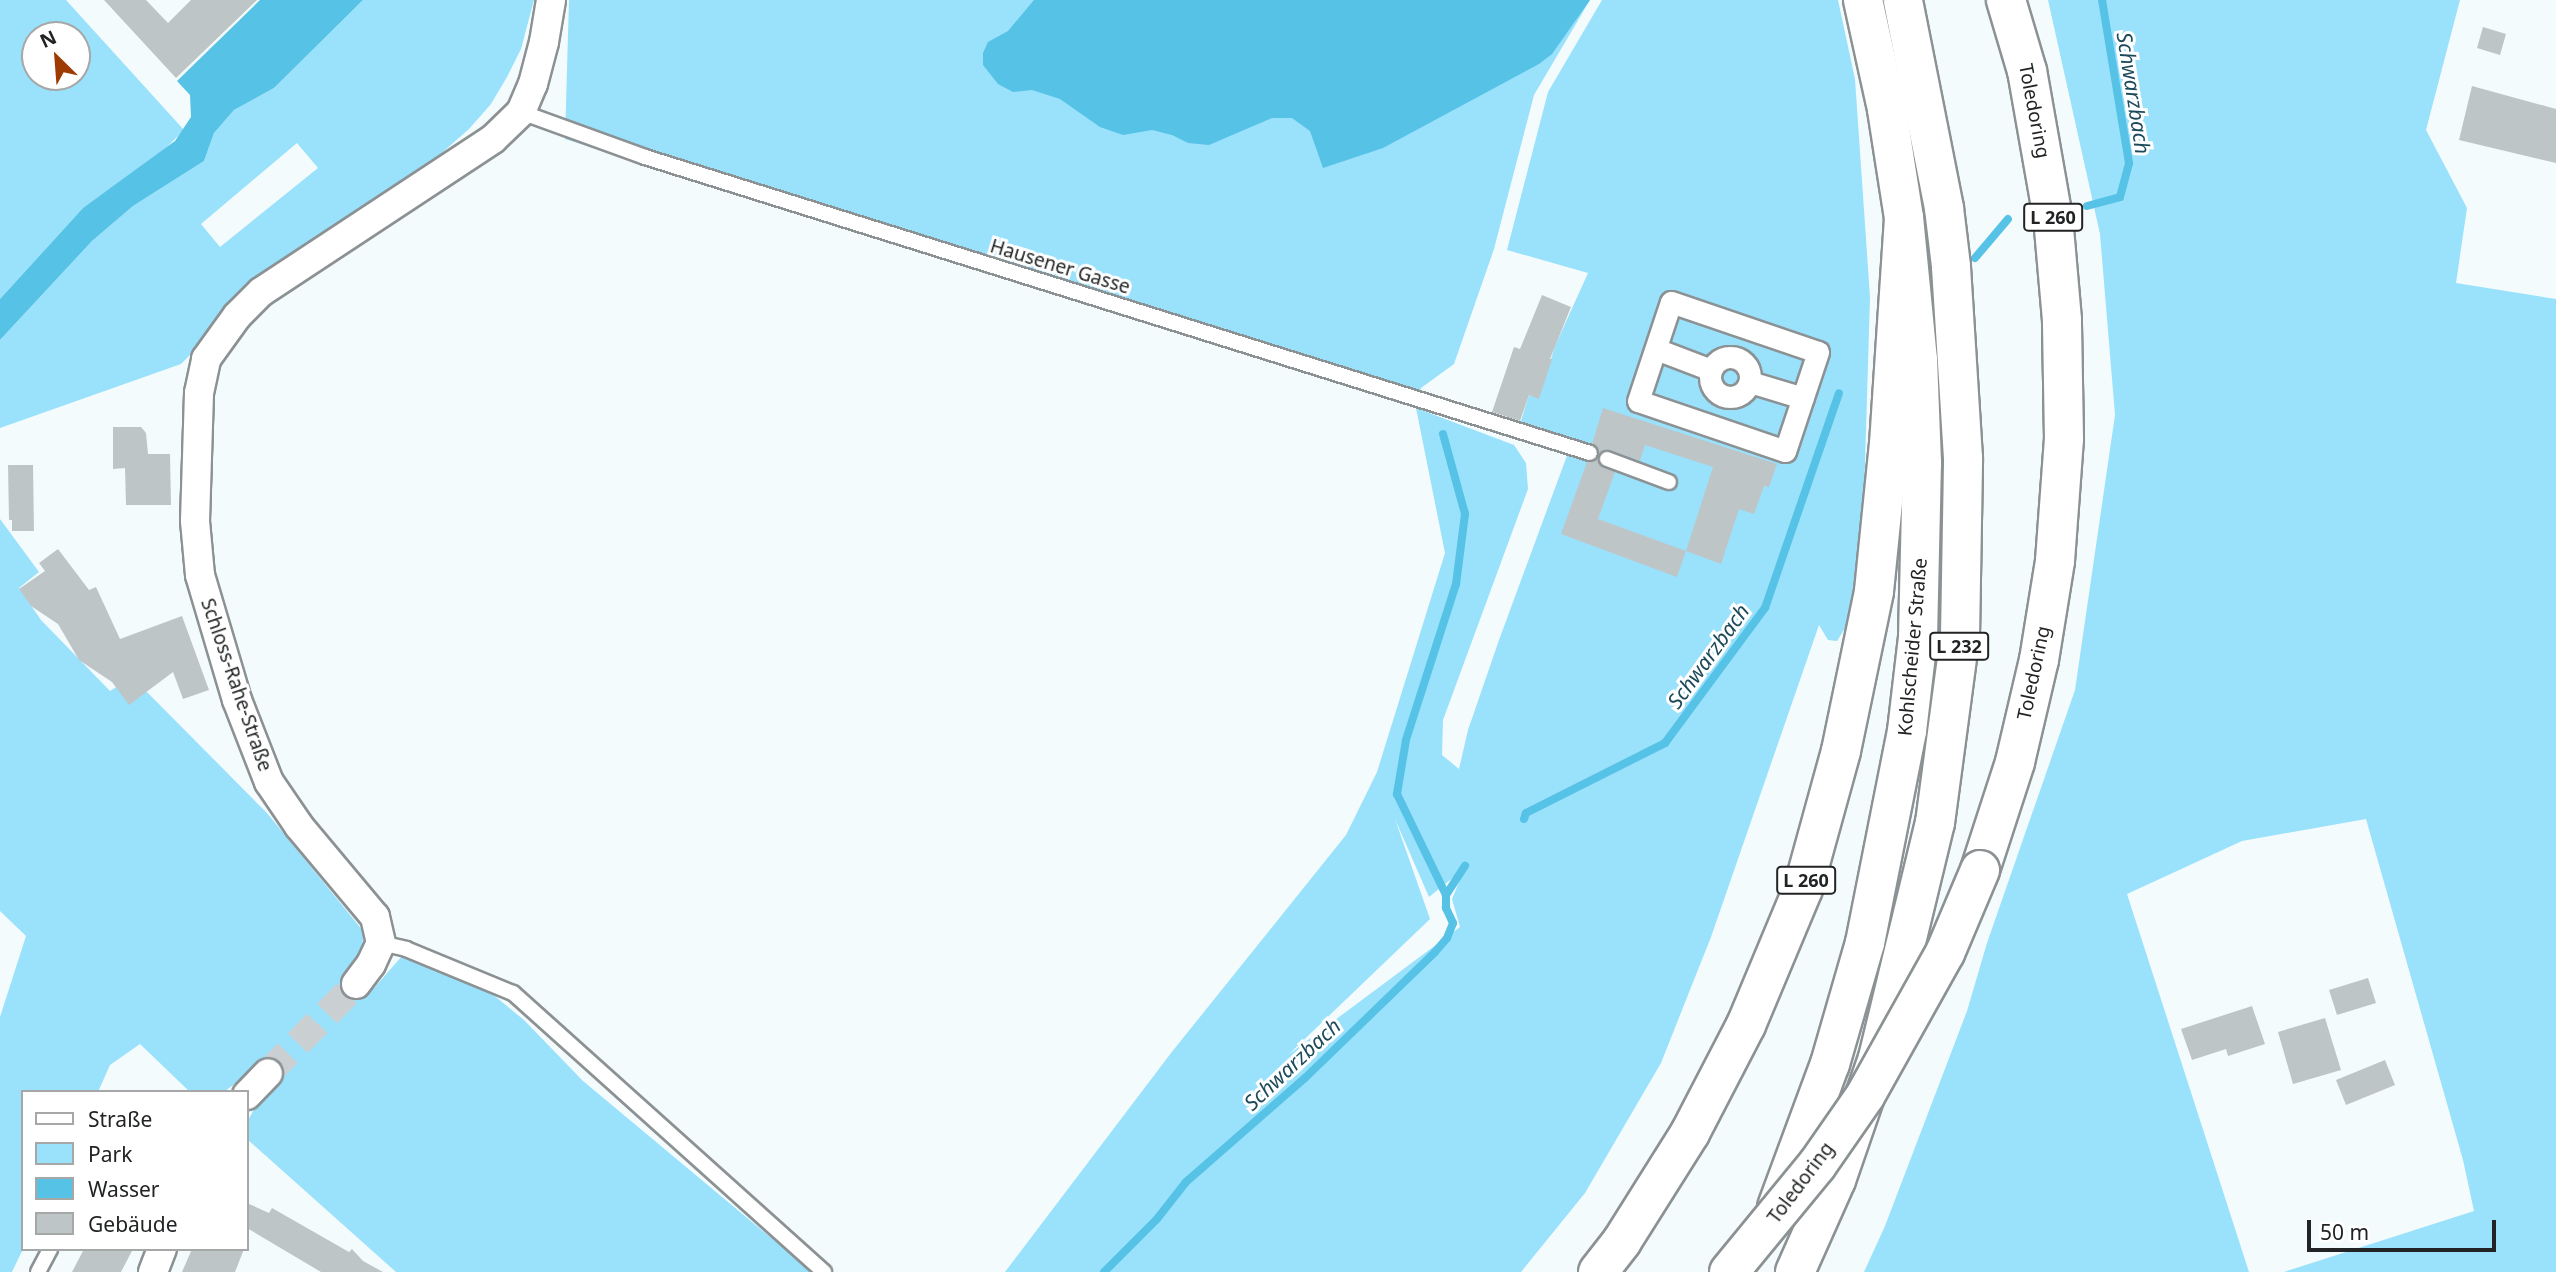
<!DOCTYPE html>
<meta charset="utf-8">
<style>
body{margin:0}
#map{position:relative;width:2556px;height:1272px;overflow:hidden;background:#f4fbfd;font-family:"Noto Sans",sans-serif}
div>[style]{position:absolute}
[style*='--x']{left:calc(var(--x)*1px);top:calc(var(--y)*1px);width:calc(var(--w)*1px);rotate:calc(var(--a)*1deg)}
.green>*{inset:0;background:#9ae1fc}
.water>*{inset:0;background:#56c2e6}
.stream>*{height:8px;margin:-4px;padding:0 4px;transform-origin:4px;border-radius:4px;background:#56c2e6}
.building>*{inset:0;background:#bec5c7}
.minor-tunnel>*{height:28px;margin-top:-14px;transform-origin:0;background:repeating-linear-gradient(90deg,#cad0d2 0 28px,transparent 0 42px)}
.roads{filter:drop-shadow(2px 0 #8c9294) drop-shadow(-2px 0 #8c9294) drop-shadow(0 2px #8c9294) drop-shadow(0 -2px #8c9294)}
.service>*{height:14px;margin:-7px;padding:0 7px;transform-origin:7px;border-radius:7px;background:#fff}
.pedestrian>*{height:21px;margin:-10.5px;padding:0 10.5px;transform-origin:10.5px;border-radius:10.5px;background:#fff}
.pedestrian>.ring{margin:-10.5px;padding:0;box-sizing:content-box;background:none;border:21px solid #fff;border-radius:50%}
.minor>*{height:28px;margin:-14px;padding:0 14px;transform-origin:14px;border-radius:14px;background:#fff}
.primary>*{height:38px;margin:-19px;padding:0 19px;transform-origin:19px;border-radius:19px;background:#fff}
.trunk>*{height:38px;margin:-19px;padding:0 19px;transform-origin:19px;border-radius:19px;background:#fff}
.bridges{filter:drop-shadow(2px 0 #8c9294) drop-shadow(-2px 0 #8c9294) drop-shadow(0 2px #8c9294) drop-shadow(0 -2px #8c9294)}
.trunk-bridge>*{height:38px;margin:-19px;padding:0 19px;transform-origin:19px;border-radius:19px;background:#fff}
span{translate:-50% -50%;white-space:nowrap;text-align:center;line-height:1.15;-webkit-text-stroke:6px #fff;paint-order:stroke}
.shield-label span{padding:2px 5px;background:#fff;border:2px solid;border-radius:5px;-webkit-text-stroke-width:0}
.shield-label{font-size:18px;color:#212324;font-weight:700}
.street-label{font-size:19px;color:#212324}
.water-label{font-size:21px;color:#1c4a5a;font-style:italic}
.legend{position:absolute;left:21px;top:1090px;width:228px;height:161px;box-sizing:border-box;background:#fff;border:2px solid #a6a7a7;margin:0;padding:9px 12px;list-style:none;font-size:21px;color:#212324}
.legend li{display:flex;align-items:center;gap:14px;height:35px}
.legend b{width:35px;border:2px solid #a6a7a7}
.north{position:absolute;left:21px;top:21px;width:70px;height:70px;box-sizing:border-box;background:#fff;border:2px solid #a6a7a7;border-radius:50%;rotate:335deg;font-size:19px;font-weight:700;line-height:28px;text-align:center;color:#212324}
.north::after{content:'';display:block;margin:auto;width:24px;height:32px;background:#9e3b00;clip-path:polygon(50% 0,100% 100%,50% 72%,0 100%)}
.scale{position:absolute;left:2307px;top:1220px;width:189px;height:32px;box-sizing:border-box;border:4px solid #212324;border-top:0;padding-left:9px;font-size:21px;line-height:24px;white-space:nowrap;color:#212324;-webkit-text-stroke:5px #fff;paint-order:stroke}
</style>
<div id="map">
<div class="green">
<div style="clip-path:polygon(evenodd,0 0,66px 0,184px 130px,159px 155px,83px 208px,0 299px,0 0,35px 35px,77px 35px,77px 77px,35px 77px,35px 35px)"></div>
<div style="clip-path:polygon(evenodd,363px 0,534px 0,521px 49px,507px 77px,491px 104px,469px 129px,428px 165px,235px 297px,207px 338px,181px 364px,0 428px,0 340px,92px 241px,133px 206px,204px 161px,214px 133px,234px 110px,274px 88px,363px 0,297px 143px,318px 168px,220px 247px,201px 224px,297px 143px)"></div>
<div style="clip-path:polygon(evenodd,569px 0,1590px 0,1534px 95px,1494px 249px,1454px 364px,1421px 388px,1416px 408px,1514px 445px,1526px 463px,1528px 489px,1443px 720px,1442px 755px,1459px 769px,1468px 730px,1499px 640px,1572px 442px,1520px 424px,1529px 395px,1539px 398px,1555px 346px,1588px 273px,1507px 250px,1548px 92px,1602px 0,1838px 0,1855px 79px,1870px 297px,1864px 498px,1849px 622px,1837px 641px,1828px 640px,1819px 625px,1711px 937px,1661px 1063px,1585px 1193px,1521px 1272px,1005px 1272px,1171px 1053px,1346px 835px,1377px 772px,1445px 553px,1416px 408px,565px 139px,569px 0,1395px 819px,1429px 897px,1465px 868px,1452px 899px,1460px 927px,1288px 1055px,1430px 919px,1395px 819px)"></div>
<div style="clip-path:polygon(2048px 0,2460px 0,2426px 130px,2467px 208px,2456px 283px,2556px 299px,2556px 1272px,2284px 1272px,2474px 1211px,2463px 1160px,2366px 819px,2242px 841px,2127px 894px,2249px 1272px,1864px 1272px,1885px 1226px,1967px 1011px,1987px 943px,2075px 690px,2115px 415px,2100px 234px)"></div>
<div style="clip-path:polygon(0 519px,39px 572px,19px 588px,41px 620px,110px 691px,132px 677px,267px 813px,364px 932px,362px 946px,347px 975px,363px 992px,375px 987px,402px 956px,486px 989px,524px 1020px,583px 1081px,812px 1272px,396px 1272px,247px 1139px,247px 1122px,264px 1092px,259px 1065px,224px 1092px,190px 1092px,140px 1044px,110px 1065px,98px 1092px,23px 1092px,23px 1249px,12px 1272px,0 1272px,0 1017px,26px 936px,0 911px)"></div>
</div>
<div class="water">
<div style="clip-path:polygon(260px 0,363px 0,274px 88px,234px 110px,214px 133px,204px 161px,133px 206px,92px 241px,0 340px,0 299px,83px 208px,175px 141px,191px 117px,190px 95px,177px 81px)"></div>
<div style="clip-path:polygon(1034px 0,1590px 0,1552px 54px,1539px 64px,1383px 148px,1323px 168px,1310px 131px,1292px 118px,1272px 118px,1209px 145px,1188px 143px,1172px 135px,1152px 130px,1123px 135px,1100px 127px,1060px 99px,1032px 90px,1013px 92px,998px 84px,983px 65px,983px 53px,988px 42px,1008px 31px)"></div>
</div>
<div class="stream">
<div style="--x:2087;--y:206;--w:34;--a:-15"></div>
<div style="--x:2120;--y:197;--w:35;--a:-75"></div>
<div style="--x:2129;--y:163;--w:165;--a:-99.4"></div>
<div style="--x:1975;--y:258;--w:51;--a:-49.8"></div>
<div style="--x:1443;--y:434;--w:83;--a:74.6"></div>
<div style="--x:1465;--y:514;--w:71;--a:97.3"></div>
<div style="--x:1456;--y:584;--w:164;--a:107.8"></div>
<div style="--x:1406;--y:740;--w:55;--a:99.5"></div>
<div style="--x:1397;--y:794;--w:112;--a:64.1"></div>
<div style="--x:1524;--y:819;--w:6;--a:-72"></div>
<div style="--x:1526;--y:813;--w:156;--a:-26.7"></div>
<div style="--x:1665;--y:743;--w:168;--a:-53.5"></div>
<div style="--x:1765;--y:608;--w:227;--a:-71"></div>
<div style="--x:1104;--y:1272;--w:75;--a:-45"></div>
<div style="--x:1157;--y:1219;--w:47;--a:-51.9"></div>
<div style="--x:1186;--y:1182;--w:158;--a:-41.2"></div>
<div style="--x:1305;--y:1078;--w:181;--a:-44.1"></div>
<div style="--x:1435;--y:952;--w:18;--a:-49"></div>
<div style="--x:1447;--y:938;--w:16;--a:-68"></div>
<div style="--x:1453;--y:923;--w:17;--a:-115"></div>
<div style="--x:1446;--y:908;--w:13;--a:-90"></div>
<div style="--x:1446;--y:895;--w:35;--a:-57"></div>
</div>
<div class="building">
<div style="clip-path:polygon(104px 0,146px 0,168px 23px,191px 0,257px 0,176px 78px)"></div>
<div style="clip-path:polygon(2483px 27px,2506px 34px,2500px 55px,2477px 48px)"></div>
<div style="clip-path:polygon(2472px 86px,2556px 109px,2556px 163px,2459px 140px)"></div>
<div style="clip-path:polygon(1542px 295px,1571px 307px,1550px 359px,1552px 359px,1539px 399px,1529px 395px,1520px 421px,1492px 412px,1514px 347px,1520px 349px)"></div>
<div style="clip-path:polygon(1603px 408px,1777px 464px,1769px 487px,1764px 486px,1754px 514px,1739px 509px,1721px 564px,1686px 551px,1713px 467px,1645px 445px,1640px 461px,1610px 450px,1599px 454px,1592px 444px)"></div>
<div style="clip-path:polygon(113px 427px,141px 427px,146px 433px,148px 454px,170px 454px,171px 505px,126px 505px,125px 468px,113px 469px)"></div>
<div style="clip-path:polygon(1598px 459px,1600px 466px,1615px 472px,1598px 519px,1686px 551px,1677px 577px,1561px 534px,1587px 462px)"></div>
<div style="clip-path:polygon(8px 465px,33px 465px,34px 531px,12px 531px,12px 520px,9px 520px)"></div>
<div style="clip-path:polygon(58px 549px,89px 590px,96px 587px,120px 639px,182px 616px,209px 690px,183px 699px,173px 672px,129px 705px,112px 682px,79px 660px,58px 624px,31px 606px,19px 589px,45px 571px,39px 563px)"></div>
<div style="clip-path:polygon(2368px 978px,2376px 1003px,2337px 1015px,2329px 990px)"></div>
<div style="clip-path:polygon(2252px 1006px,2265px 1044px,2228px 1056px,2226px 1049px,2192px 1060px,2181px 1029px)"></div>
<div style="clip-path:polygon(2325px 1018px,2341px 1070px,2293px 1084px,2278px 1032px)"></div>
<div style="clip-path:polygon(2385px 1060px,2395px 1085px,2346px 1105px,2336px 1080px)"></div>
<div style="clip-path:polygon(247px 1203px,269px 1213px,272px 1208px,349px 1252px,352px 1249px,363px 1261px,383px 1272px,321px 1272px,247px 1228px)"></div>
<div style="clip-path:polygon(84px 1249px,133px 1249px,121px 1272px,72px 1272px)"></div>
<div style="clip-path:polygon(192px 1249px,244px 1249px,235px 1272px,182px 1272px)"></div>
</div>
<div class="minor-tunnel">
<div style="--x:268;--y:1073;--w:125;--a:-45.3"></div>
</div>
<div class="roads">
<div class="service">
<div style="--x:521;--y:112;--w:132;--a:19.9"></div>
<div style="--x:645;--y:157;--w:990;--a:17.39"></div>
<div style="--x:1607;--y:459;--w:66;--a:20.4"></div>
<div style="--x:381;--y:943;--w:26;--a:13"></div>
<div style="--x:406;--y:949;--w:116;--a:22.4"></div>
<div style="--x:513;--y:993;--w:418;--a:41.9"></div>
<div style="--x:38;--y:1272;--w:26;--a:-62"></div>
</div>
<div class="pedestrian">
<div style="--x:1671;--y:302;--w:155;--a:18.8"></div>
<div style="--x:1818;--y:352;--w:104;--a:108.4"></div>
<div style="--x:1785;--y:451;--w:155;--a:-161.2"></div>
<div style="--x:1638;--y:401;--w:104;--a:-71.6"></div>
<div style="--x:1656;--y:349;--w:59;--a:20.9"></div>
<div class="ring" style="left:1710px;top:357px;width:19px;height:19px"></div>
<div style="--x:1750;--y:382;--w:55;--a:16.8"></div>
</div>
<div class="minor">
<div style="--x:356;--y:984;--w:25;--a:-53"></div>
<div style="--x:371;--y:964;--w:23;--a:-65"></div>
<div style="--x:381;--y:943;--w:27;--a:-103"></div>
<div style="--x:375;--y:917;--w:119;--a:-129.9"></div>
<div style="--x:299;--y:826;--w:53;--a:-124.3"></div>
<div style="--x:269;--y:782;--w:88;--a:-111.3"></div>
<div style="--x:237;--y:700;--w:130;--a:-106.5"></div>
<div style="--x:200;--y:575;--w:54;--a:-95.3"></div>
<div style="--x:195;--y:521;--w:128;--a:-88.2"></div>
<div style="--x:199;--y:393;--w:35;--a:-78"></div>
<div style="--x:206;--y:359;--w:53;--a:-54.2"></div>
<div style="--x:237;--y:316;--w:34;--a:-45"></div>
<div style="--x:261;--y:292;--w:278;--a:-33.4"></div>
<div style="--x:493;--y:139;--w:39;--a:-44"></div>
<div style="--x:521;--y:112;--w:30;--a:-67"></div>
<div style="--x:533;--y:84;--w:43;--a:-75.3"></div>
<div style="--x:544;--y:42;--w:43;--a:-80.5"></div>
<div style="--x:247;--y:1095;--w:30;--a:-46"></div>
<div style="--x:153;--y:1272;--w:25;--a:-69"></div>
</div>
<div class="primary">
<div style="--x:1777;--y:1207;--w:153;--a:-69.7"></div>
<div style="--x:1830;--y:1064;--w:126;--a:-73.9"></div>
<div style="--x:1865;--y:943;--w:216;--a:-78.8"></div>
<div style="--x:1907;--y:731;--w:94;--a:-83.3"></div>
<div style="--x:1918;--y:638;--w:175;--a:-88.7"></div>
<div style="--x:1922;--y:463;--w:103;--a:-92.2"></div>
<div style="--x:1918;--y:360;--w:143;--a:-95.6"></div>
<div style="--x:1904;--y:218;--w:110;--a:-98.9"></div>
<div style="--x:1887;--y:109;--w:112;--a:-102.4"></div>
<div style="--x:1795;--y:1272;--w:101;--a:-66"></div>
<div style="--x:1836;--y:1180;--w:129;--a:-71"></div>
<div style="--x:1878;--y:1058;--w:242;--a:-76.4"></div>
<div style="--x:1935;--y:823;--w:189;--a:-82.4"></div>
<div style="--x:1960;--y:636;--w:178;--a:-89"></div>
<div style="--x:1963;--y:458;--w:192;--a:-93.6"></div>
<div style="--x:1951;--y:266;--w:58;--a:-96.9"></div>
<div style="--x:1944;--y:208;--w:212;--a:-101.2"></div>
</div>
<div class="trunk">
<div style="--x:1980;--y:870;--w:114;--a:-72"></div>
<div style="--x:2015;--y:762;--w:105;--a:-76.8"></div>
<div style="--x:2039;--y:660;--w:100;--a:-80.8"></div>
<div style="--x:2055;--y:561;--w:122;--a:-85.8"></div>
<div style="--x:2064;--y:439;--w:119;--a:-91"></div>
<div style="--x:2062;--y:320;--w:102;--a:-95"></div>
<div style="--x:2053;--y:218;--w:149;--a:-100"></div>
<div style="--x:2027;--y:71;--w:74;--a:-106.5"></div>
<div style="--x:1598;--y:1272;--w:39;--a:-52"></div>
<div style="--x:1622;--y:1241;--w:128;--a:-57.8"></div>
<div style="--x:1690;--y:1133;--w:122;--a:-62.6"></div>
<div style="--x:1746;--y:1025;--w:147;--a:-67.3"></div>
<div style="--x:1803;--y:889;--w:143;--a:-74.6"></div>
<div style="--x:1841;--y:751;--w:163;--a:-78.3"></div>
<div style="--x:1874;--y:591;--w:148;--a:-84.2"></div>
<div style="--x:1889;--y:444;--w:226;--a:-86.2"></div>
</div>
</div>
<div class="bridges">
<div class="trunk-bridge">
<div style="--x:1729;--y:1272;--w:139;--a:-50.6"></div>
<div style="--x:1817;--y:1165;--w:84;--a:-55.2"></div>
<div style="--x:1865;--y:1096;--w:164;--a:-60.8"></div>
<div style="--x:1945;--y:953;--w:90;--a:-67.1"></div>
</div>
</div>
<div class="shield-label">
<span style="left:2053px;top:217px">L 260</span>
<span style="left:1959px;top:646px">L 232</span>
<span style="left:1806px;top:880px">L 260</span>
</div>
<div class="street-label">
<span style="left:2034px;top:111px;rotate:79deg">Toledoring</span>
<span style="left:1060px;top:267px;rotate:17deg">Hausener Gasse</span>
<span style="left:1913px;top:647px;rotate:-85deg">Kohlscheider Straße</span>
<span style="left:2034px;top:673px;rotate:-78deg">Toledoring</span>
<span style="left:236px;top:685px;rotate:71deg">Schloss-Rahe-Straße</span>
<span style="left:1801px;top:1183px;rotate:-53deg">Toledoring</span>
</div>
<div class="water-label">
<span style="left:2134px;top:93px;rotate:81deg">Schwarzbach</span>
<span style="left:1708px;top:656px;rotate:-54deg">Schwarzbach</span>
<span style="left:1292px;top:1064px;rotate:-43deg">Schwarzbach</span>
</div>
<ul class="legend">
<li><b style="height:9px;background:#fff"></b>Straße</li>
<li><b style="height:19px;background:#9ae1fc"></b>Park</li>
<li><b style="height:19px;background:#56c2e6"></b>Wasser</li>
<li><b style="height:19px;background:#bec5c7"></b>Gebäude</li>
</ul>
<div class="north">N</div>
<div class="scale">50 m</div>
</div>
